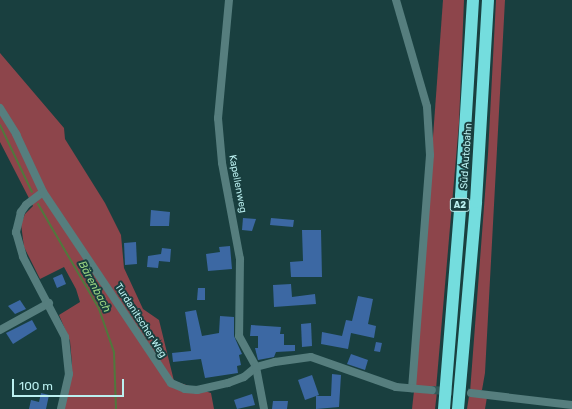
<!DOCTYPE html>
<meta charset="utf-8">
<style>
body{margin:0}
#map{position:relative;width:572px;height:409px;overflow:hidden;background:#193f3f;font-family:Rubik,sans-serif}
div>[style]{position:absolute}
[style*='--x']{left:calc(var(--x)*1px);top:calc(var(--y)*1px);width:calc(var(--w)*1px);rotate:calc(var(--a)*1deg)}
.green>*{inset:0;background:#8d454b}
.stream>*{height:2px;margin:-1px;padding:0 1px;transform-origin:1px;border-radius:1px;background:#50783d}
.building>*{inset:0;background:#3c68a3}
.minor-tunnel>*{height:8px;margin-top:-4px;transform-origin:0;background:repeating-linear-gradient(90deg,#315a5a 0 8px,transparent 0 12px)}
.minor>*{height:8px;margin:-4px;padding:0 4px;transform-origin:4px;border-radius:4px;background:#567e7e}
.highway>*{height:12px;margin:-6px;padding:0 6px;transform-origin:6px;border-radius:6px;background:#74ddde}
span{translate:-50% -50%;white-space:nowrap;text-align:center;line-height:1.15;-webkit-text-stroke:4px #193f3f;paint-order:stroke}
.shield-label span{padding:1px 3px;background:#193f3f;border:1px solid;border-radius:3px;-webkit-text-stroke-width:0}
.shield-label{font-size:9px;color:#bbf0f0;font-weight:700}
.street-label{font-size:10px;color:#bbf0f0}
.water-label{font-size:11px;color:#9bd480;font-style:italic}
.scale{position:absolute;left:12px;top:379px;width:112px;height:18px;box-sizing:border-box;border:2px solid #bbf0f0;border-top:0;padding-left:5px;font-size:12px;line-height:14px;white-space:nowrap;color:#bbf0f0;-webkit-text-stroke:3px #193f3f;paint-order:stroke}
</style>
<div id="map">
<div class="green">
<div style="clip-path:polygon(443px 0,464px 0,459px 123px,436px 389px,416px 387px,415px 383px)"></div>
<div style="clip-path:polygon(496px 0,505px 0,485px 373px,482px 390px,470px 392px,488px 154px)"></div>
<div style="clip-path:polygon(0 53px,64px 128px,65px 139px,105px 203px,121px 235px,124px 268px,143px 309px,159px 320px,174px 381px,211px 393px,214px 409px,64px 409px,72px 364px,70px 341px,59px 315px,80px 302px,76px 289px,64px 267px,40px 279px,24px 247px,21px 224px,25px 214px,33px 206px,0 142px)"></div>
<div style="clip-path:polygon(414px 391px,437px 392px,435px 409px,412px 409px)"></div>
<div style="clip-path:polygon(469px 396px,487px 397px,485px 409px,467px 409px)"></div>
</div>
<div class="stream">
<div style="--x:0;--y:125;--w:74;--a:64.5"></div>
<div style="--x:38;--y:204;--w:121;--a:59.8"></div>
<div style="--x:99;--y:309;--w:46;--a:70.8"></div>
<div style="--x:114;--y:352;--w:57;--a:88"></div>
</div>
<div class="building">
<div style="clip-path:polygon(151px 210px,170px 212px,169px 226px,150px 226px)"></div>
<div style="clip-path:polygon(243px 218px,256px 219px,252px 231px,242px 230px)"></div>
<div style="clip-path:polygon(271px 218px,294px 220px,293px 227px,270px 225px)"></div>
<div style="clip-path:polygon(302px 230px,321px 230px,322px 277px,291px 277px,290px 262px,303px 261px)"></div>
<div style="clip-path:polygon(136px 242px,137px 264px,125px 265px,124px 243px)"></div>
<div style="clip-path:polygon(230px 246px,232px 269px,208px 271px,206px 254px,220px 252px,219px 247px)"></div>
<div style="clip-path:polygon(162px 248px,171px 249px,170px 262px,159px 261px,158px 268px,147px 267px,148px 256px,161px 254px)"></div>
<div style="clip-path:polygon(62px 274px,66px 284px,57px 288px,53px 278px)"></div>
<div style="clip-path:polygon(291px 284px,292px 297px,315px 294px,316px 304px,274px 307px,273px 285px)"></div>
<div style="clip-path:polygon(198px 288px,205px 288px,205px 300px,197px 300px)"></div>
<div style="clip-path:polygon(358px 296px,373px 299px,368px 324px,376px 326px,374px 338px,351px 333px,348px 349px,321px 344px,322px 332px,342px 336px,346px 320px,352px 321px)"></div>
<div style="clip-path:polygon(20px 300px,26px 309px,15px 314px,8px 306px)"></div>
<div style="clip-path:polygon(196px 310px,202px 336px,219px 333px,220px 316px,234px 317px,234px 336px,242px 354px,239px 355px,241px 365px,237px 366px,238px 373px,205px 378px,201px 359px,173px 362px,172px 353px,191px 351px,185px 312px)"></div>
<div style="clip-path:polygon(32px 320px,37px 329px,13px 344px,6px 333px)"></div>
<div style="clip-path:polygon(311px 323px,312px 346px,302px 347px,301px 324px)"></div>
<div style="clip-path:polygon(251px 325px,281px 327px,280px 334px,284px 334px,284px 345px,295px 345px,295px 351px,276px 352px,274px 357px,258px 360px,255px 348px,258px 348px,258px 336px,250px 336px)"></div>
<div style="clip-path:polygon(376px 342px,382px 343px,380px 352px,374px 351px)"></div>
<div style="clip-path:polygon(351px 354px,368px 360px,365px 370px,347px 364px)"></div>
<div style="clip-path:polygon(332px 374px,341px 375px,339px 407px,316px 409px,316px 396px,331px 396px)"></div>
<div style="clip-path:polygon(312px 375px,319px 395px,305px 400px,298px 380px)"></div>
<div style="clip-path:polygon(41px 393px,49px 395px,46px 409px,29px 409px,31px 400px,39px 402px)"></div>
<div style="clip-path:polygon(252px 394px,255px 405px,237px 409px,234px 400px)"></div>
<div style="clip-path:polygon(273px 401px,288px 401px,287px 409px,272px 409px)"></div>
</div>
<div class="minor-tunnel">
<div style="--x:432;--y:390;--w:39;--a:4"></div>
</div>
<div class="minor">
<div style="--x:229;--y:0;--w:119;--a:95.3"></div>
<div style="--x:218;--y:118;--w:45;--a:84.9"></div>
<div style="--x:222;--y:163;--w:98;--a:79.4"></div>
<div style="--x:240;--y:259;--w:77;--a:90.7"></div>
<div style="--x:239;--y:336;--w:35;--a:61"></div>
<div style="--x:256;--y:367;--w:43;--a:79.2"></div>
<div style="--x:396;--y:0;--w:111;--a:73.8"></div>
<div style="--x:427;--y:107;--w:48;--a:86.4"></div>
<div style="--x:430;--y:155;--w:234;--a:94.4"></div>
<div style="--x:0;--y:108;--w:31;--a:58"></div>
<div style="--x:16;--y:134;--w:64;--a:65"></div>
<div style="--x:43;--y:192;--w:21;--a:143"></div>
<div style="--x:26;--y:205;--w:9;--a:126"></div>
<div style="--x:21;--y:212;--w:21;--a:104"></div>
<div style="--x:16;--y:232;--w:26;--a:74"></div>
<div style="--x:23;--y:257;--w:90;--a:62.3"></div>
<div style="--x:65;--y:337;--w:37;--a:84"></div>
<div style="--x:69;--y:374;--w:36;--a:103"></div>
<div style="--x:43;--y:192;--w:230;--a:56.2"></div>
<div style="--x:171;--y:383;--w:15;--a:23"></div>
<div style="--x:185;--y:389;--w:12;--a:5"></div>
<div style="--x:197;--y:390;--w:32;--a:-13"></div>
<div style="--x:228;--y:383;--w:17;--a:-21"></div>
<div style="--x:244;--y:377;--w:16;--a:-40"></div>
<div style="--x:256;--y:367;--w:20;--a:-15"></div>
<div style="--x:275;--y:362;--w:36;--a:-8"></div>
<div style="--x:311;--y:357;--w:90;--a:19.4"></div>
<div style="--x:396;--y:387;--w:36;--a:5"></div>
<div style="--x:0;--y:330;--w:56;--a:-28.9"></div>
<div style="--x:471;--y:393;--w:102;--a:6.8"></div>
</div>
<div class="highway">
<div style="--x:444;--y:409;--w:214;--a:-85.4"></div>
<div style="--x:461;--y:196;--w:196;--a:-86.5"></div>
<div style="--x:458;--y:409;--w:208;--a:-85"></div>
<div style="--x:476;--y:202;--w:202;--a:-86.6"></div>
</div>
<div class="shield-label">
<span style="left:460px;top:205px">A2</span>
</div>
<div class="street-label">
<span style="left:467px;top:156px;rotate:-86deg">Süd Autobahn</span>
<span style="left:237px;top:184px;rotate:79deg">Kapellenweg</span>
<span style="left:140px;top:321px;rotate:57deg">Turdanitscher Weg</span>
</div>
<div class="water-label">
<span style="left:94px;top:287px;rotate:62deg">Bärenbach</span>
</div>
<div class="scale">100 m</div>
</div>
